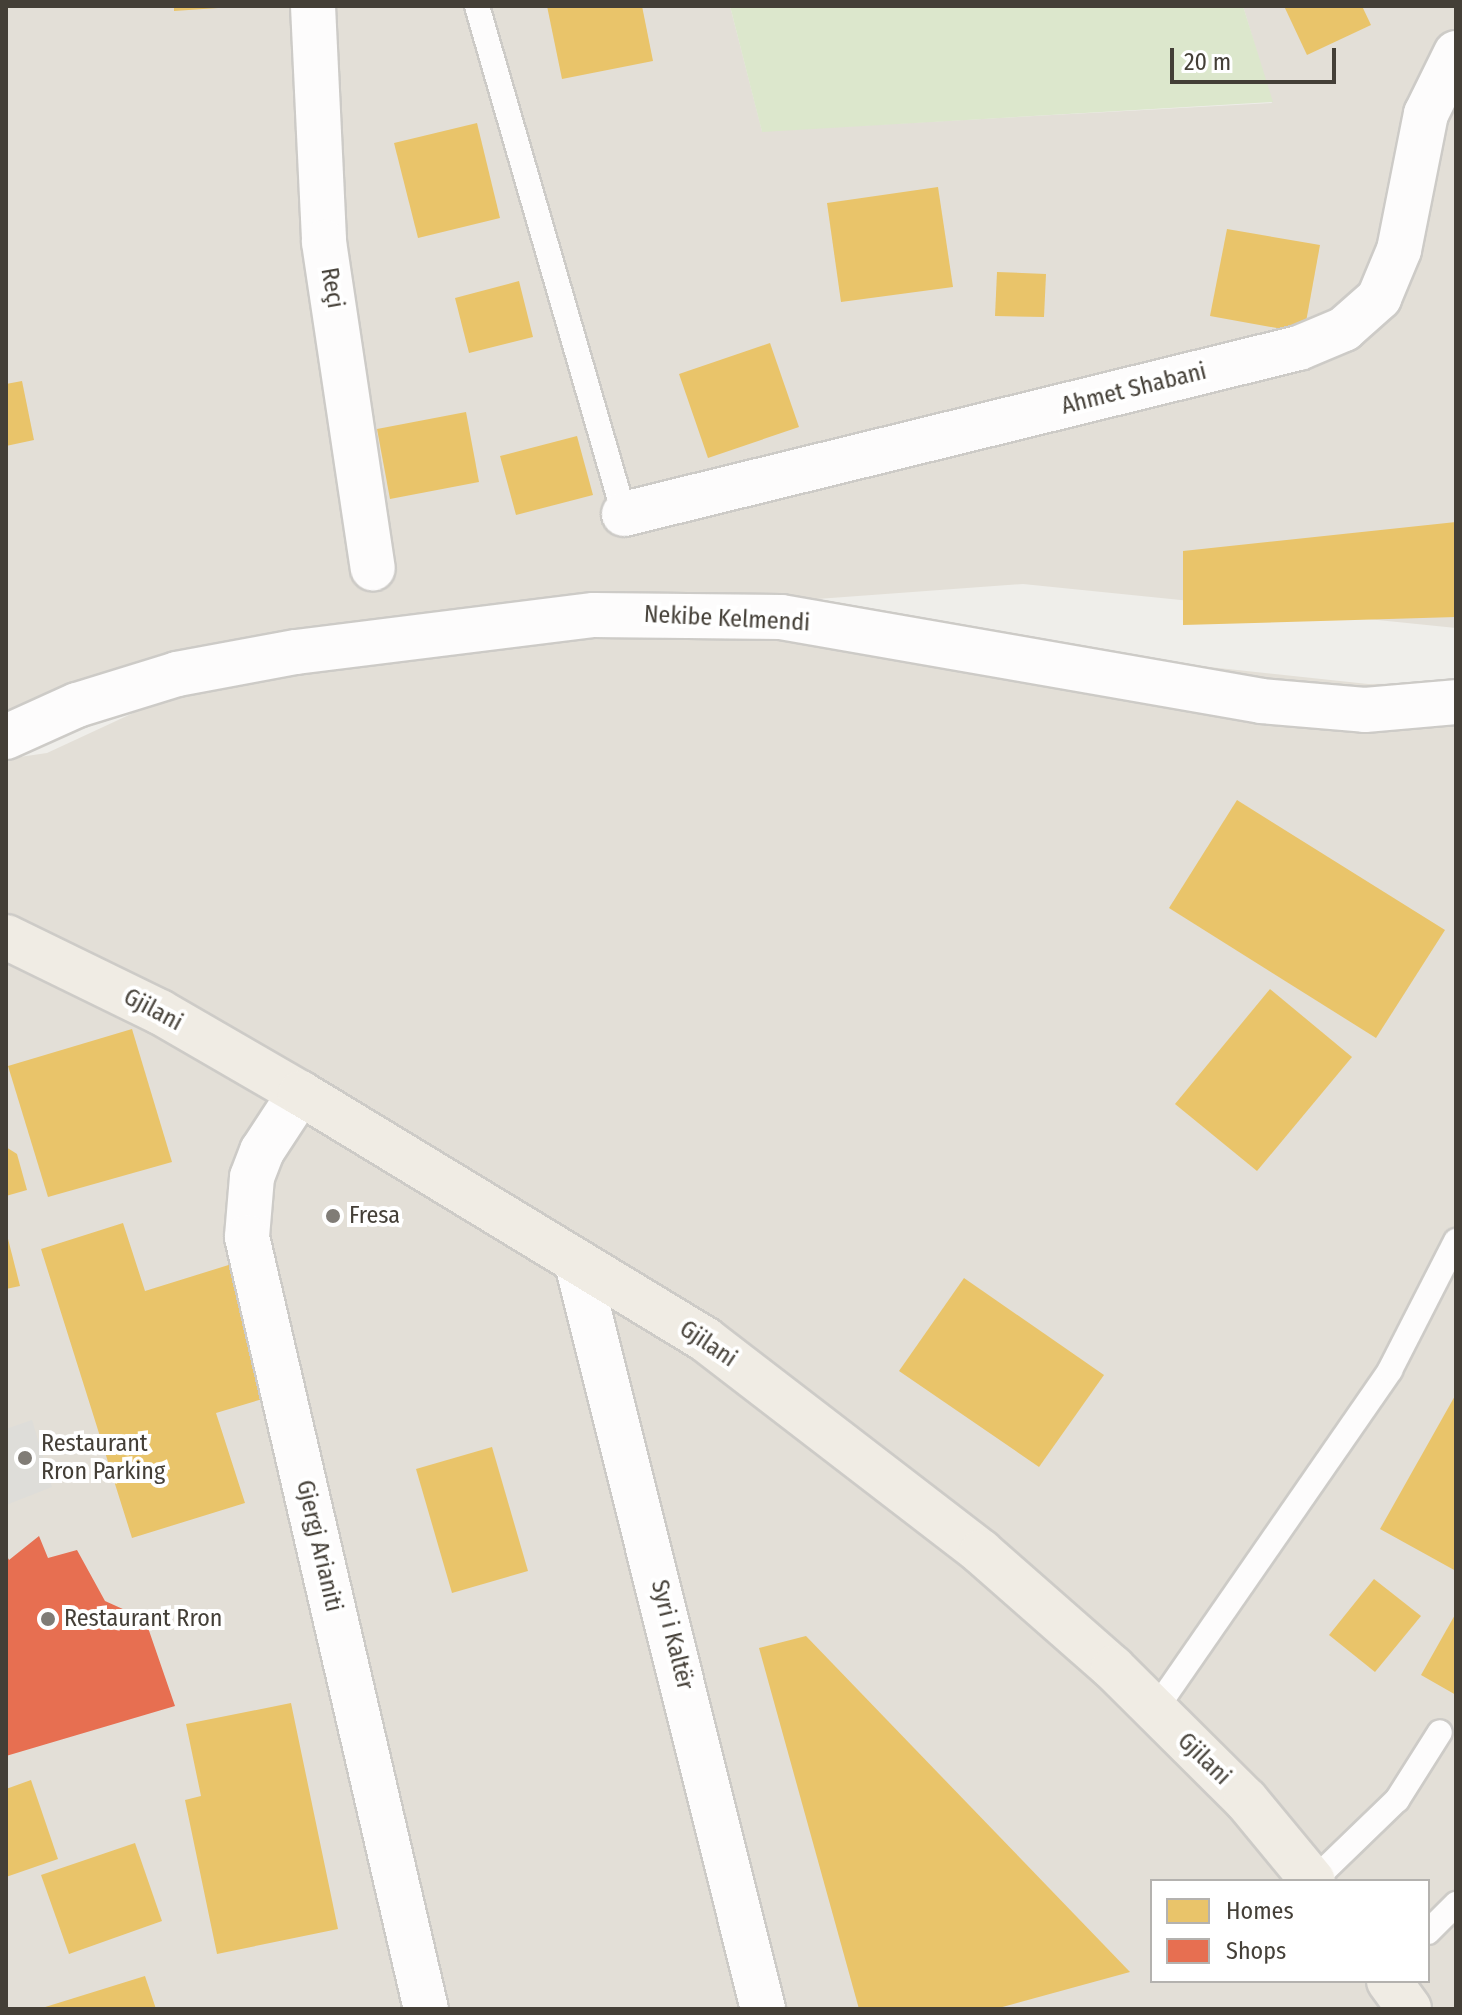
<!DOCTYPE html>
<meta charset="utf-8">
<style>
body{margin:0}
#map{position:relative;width:1462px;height:2015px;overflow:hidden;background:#efeeea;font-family:"Fira Sans Condensed",sans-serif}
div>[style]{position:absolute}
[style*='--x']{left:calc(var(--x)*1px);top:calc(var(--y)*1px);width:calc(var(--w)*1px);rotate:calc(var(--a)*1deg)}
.residential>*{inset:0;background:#e3dfd7}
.green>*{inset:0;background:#dce7cc}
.parking>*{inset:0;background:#deddd9}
.homes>*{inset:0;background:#e9c46a}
.shops>*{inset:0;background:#e76f51}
.roads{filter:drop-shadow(2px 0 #cdcbc7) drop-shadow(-2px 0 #cdcbc7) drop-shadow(0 2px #cdcbc7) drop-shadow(0 -2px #cdcbc7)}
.service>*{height:24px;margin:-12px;padding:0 12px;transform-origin:12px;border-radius:12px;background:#fdfcfc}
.minor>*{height:44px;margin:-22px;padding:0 22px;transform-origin:22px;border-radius:22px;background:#fdfcfc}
.tertiary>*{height:44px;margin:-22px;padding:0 22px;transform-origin:22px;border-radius:22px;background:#fdfcfc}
.primary>*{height:44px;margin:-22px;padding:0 22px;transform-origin:22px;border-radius:22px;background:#f0ece4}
.dots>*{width:22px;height:22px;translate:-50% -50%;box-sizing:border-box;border:4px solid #fff;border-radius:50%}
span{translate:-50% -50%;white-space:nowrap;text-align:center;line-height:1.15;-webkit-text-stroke:8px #fff;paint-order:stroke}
.street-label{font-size:24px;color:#443f37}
.poi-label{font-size:24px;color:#443f37}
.left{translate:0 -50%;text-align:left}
.frame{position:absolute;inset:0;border:8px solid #443f37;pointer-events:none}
.legend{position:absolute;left:1150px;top:1879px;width:280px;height:104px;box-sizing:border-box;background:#fff;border:2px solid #b4b2af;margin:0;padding:10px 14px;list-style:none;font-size:24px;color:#443f37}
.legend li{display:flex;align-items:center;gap:16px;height:40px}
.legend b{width:40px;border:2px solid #b4b2af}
.scale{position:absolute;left:1170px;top:48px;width:166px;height:36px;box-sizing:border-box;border:4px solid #443f37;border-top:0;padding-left:10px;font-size:24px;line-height:28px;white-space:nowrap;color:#443f37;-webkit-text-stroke:6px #fff;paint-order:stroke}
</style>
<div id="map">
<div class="residential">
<div style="clip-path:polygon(evenodd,6px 6px,730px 6px,762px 131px,1272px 103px,1243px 6px,1456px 6px,1456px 628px,1023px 584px,790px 601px,1126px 658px,1368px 684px,1456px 683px,1456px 2009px,6px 2009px,6px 759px,47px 753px,144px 708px,6px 735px,6px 6px,1152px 1881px,1428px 1881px,1428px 1981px,1152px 1981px,1152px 1881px)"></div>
</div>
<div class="green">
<div style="clip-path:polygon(730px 6px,1243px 6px,1273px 102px,762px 132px)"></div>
</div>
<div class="parking">
<div style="clip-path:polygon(32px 1420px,52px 1487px,6px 1505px,6px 1429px)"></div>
</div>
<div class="homes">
<div style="clip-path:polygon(174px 6px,218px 6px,218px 8px,174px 11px)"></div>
<div style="clip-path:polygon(547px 6px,642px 6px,653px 61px,562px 79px)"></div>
<div style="clip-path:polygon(1284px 6px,1362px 6px,1371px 25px,1307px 55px)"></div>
<div style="clip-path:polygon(477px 123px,500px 218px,418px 238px,394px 143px)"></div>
<div style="clip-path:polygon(938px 187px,953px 287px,841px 302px,827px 203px)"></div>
<div style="clip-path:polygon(1227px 229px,1320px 245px,1304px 333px,1210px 316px)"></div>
<div style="clip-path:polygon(997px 272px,1046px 274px,1044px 317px,995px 316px)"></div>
<div style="clip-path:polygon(519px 281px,533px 337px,469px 353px,455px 298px)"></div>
<div style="clip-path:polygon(770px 343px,799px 427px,708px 458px,679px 374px)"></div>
<div style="clip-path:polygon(22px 381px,34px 440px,6px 446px,6px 384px)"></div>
<div style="clip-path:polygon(466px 412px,479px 482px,390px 499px,377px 429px)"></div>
<div style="clip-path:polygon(577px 436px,593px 495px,516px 515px,500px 456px)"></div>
<div style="clip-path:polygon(1456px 522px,1456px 617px,1183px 625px,1183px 551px)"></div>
<div style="clip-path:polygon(1237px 800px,1445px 930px,1376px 1038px,1169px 908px)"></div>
<div style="clip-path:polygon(1270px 989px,1352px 1057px,1257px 1171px,1175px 1104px)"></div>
<div style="clip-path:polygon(132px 1029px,172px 1162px,48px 1197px,8px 1066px)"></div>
<div style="clip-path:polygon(6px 1147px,17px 1154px,27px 1190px,6px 1196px)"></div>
<div style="clip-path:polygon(123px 1223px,145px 1291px,235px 1263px,276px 1395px,216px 1413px,245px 1503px,132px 1538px,41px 1249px)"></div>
<div style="clip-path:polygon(6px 1231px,20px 1286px,6px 1289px)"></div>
<div style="clip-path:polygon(964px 1278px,1104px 1375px,1039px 1467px,899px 1371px)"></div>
<div style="clip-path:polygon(1456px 1394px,1456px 1571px,1380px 1529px)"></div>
<div style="clip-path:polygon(492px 1447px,528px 1571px,452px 1593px,416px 1469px)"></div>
<div style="clip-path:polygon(1374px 1579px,1421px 1616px,1375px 1672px,1329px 1635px)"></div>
<div style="clip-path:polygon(1456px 1613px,1456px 1695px,1421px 1675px)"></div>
<div style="clip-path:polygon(806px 1636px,1130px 1972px,995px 2009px,859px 2009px,759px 1648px)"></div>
<div style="clip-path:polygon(291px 1703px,338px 1929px,217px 1954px,185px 1800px,201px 1796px,186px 1724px)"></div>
<div style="clip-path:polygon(31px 1780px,58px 1859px,6px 1877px,6px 1789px)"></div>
<div style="clip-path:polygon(135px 1843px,162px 1921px,69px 1954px,41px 1875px)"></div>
<div style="clip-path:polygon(145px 1976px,156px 2009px,42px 2009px,42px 2008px)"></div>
</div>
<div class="shops">
<div style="clip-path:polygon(39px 1536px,48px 1558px,77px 1550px,105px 1601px,145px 1619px,175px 1706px,6px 1756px,6px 1554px,9px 1560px)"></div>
</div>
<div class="roads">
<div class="service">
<div style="--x:477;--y:6;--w:529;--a:73.86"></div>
<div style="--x:1155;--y:1710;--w:413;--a:-55.3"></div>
<div style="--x:1390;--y:1370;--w:145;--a:-62.9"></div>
<div style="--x:1313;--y:1881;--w:117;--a:-44"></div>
<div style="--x:1397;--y:1800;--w:80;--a:-57.7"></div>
<div style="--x:1428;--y:1932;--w:40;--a:-45"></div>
</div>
<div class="minor">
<div style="--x:313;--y:6;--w:236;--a:87.3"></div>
<div style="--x:324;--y:242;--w:330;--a:81.5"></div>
<div style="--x:624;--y:514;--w:695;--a:-13.82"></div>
<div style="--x:1299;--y:348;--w:49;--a:-22.9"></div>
<div style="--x:1344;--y:329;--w:47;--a:-41.5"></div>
<div style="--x:1379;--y:298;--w:52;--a:-67.4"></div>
<div style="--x:1399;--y:250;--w:139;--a:-78.8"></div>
<div style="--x:1426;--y:114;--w:68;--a:-63.8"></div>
<div style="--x:300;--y:1093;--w:69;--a:123.2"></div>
<div style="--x:262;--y:1151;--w:28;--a:111"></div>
<div style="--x:252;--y:1177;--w:60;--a:94.8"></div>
<div style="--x:247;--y:1237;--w:792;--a:76.95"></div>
<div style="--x:577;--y:1263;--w:769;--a:76"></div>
</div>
<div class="tertiary">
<div style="--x:6;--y:737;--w:78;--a:-24.3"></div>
<div style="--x:77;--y:705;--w:105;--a:-17.2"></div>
<div style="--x:177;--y:674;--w:121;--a:-10.5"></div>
<div style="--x:296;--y:652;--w:300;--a:-7.1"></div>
<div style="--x:594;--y:615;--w:187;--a:0.6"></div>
<div style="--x:781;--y:617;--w:487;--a:9.9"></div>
<div style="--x:1261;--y:701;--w:104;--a:4.9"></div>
<div style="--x:1365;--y:710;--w:91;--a:-5"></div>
</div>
<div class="primary">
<div style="--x:6;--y:937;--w:171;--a:26"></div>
<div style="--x:160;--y:1012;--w:162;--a:30.1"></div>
<div style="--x:300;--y:1093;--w:475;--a:31.3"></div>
<div style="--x:706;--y:1340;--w:347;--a:37.6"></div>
<div style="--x:981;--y:1552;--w:176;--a:41.3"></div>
<div style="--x:1113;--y:1668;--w:187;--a:44.8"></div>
<div style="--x:1246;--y:1800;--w:105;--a:50.4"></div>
<div style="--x:1389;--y:1981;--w:34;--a:54"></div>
</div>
</div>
<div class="dots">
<div style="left:333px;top:1216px;background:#807c76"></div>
<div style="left:25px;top:1458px;background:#807c76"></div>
<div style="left:48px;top:1619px;background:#807c76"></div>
</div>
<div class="street-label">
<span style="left:332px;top:288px;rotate:80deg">Reçi</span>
<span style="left:1134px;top:389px;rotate:-14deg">Ahmet Shabani</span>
<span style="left:727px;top:619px;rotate:3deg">Nekibe Kelmendi</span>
<span style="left:153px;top:1010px;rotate:28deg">Gjilani</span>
<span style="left:708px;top:1344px;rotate:34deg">Gjilani</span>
<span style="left:319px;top:1546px;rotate:77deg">Gjergj Arianiti</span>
<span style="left:672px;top:1635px;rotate:76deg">Syri i Kaltër</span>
<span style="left:1204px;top:1759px;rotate:44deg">Gjilani</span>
</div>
<div class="poi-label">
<span class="left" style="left:349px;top:1216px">Fresa</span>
<span class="left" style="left:41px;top:1458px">Restaurant<br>Rron Parking</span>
<span class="left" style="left:64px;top:1619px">Restaurant Rron</span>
</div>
<div class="frame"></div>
<ul class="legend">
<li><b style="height:22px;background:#e9c46a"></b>Homes</li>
<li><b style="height:22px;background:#e76f51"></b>Shops</li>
</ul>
<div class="scale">20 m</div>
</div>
